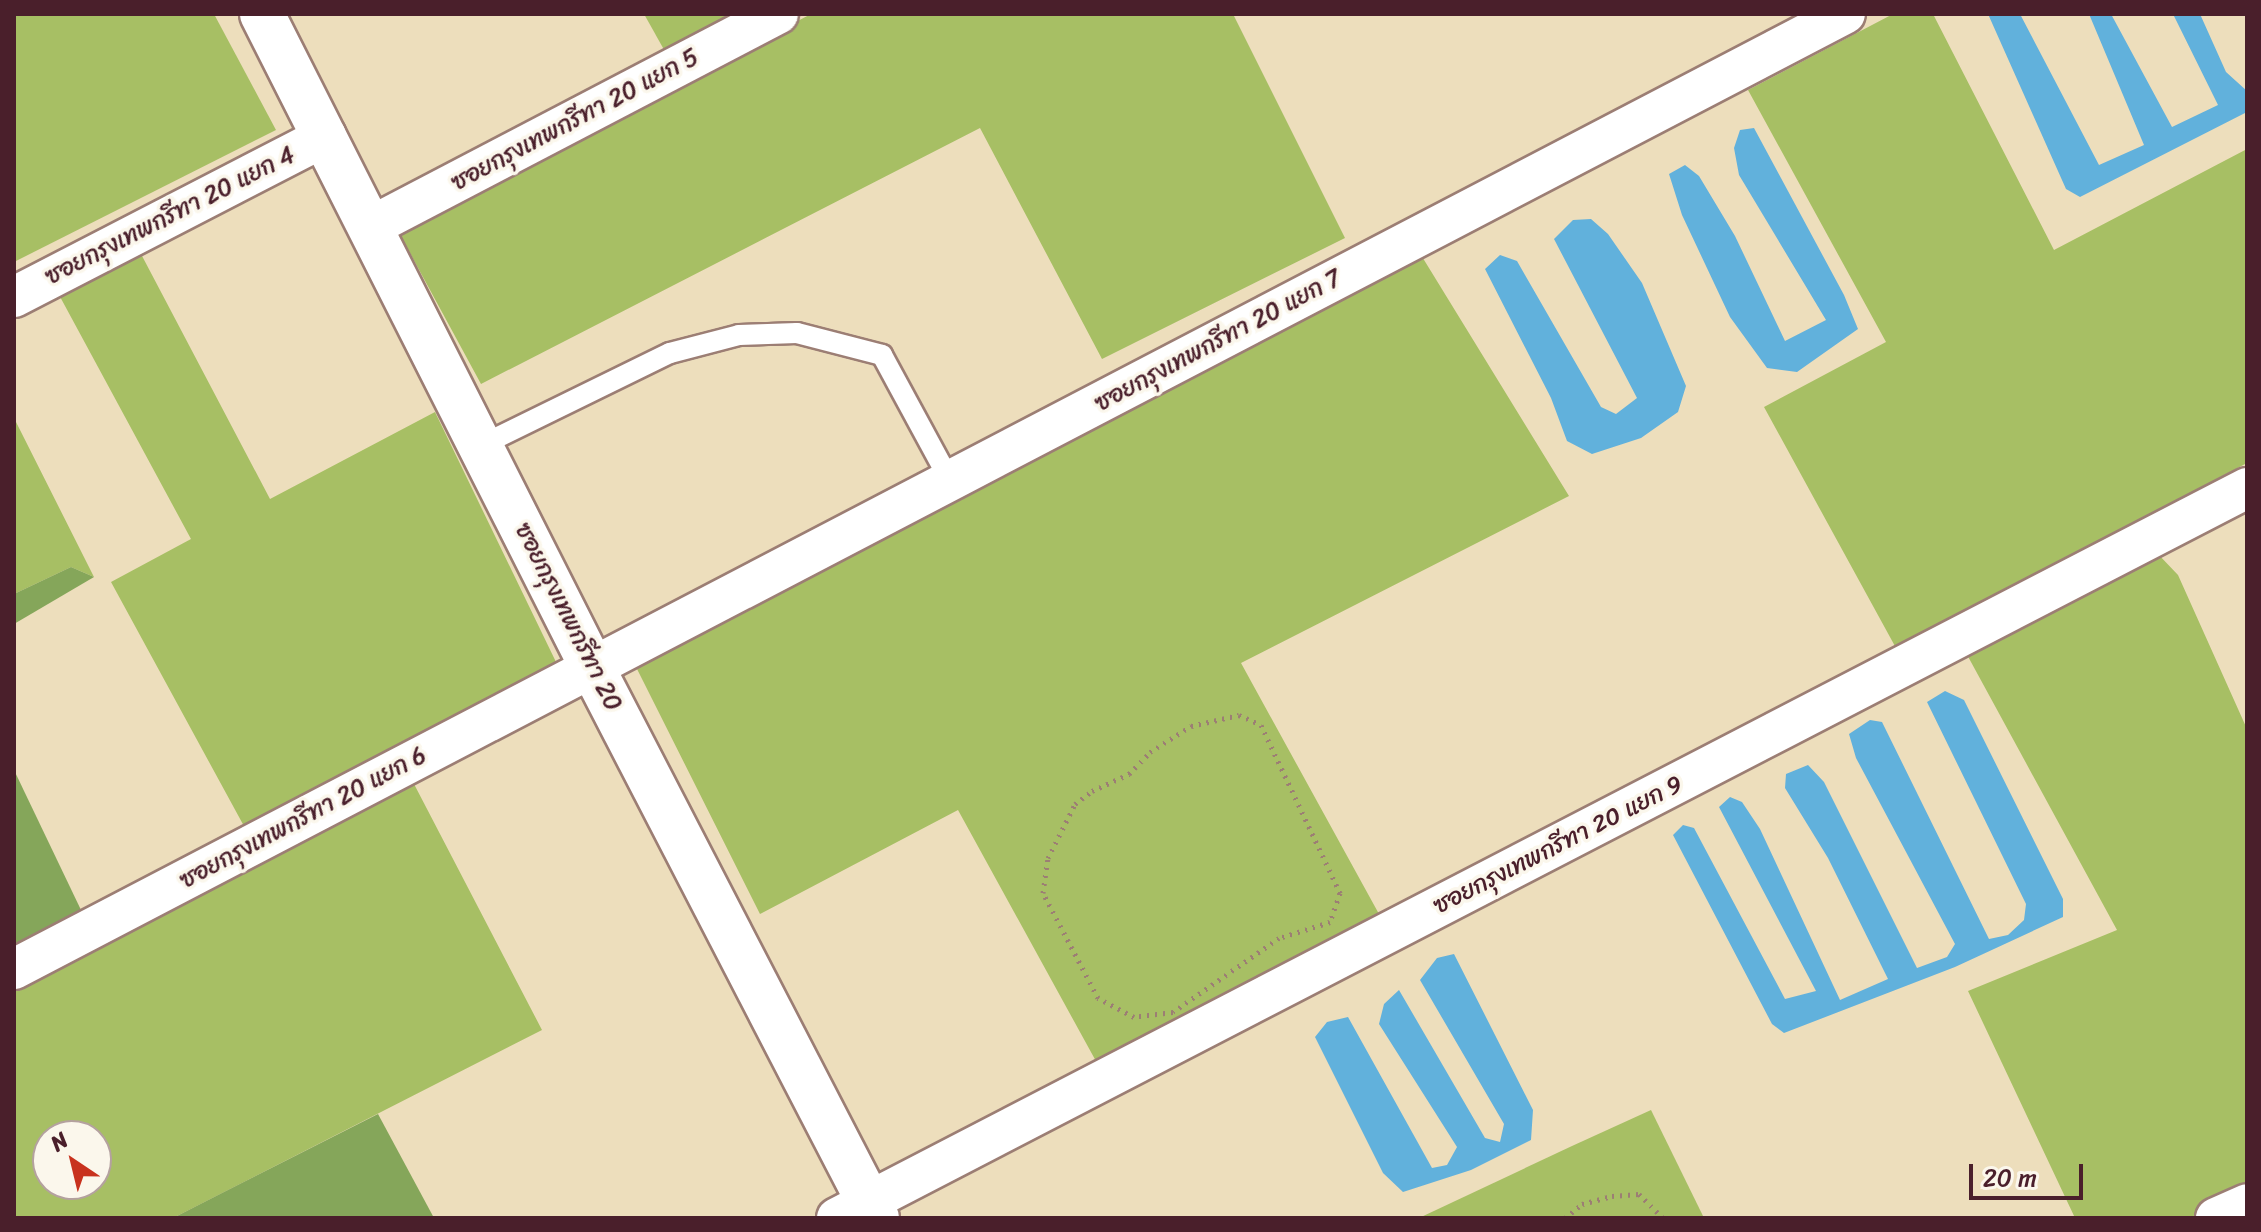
<!DOCTYPE html>
<meta charset="utf-8">
<style>
body{margin:0}
#map{position:relative;width:2261px;height:1232px;overflow:hidden;background:#eddebc;font-family:Sriracha,"Playpen Sans Thai",sans-serif}
div>[style]{position:absolute}
[style*='--x']{left:calc(var(--x)*1px);top:calc(var(--y)*1px);width:calc(var(--w)*1px);rotate:calc(var(--a)*1deg)}
.green>*{inset:0;background:#a7bf64}
.forest>*{inset:0;background:#85a65a}
.water>*{inset:0;background:#61b1dc}
.path>*{height:5px;margin-top:-2.5px;transform-origin:0;background:repeating-linear-gradient(90deg,#9c7e74 0 2px,transparent 0 8px)}
.roads{filter:drop-shadow(2px 0 #9c7e74) drop-shadow(-2px 0 #9c7e74) drop-shadow(0 2px #9c7e74) drop-shadow(0 -2px #9c7e74)}
.service>*{height:20px;margin:-10px;padding:0 10px;transform-origin:10px;border-radius:10px;background:#fff}
.minor>*{height:40px;margin:-20px;padding:0 20px;transform-origin:20px;border-radius:20px;background:#fff}
.tertiary>*{height:44px;margin:-22px;padding:0 22px;transform-origin:22px;border-radius:22px;background:#fff}
span{translate:-50% -50%;white-space:nowrap;text-align:center;line-height:1.15;-webkit-text-stroke:7px #fbf7ec;paint-order:stroke}
.street-label{font-size:24px;color:#4a1f2b}
.frame{position:absolute;inset:0;border:16px solid #4a1f2b;pointer-events:none}
.north{position:absolute;left:32px;top:1120px;width:80px;height:80px;box-sizing:border-box;background:#fbf7ec;border:2px solid #b4a19f;border-radius:50%;rotate:325deg;font-size:22px;font-weight:700;line-height:32px;text-align:center;color:#4a1f2b}
.north::after{content:'';display:block;margin:auto;width:28px;height:36px;background:#c8321e;clip-path:polygon(50% 0,100% 100%,50% 72%,0 100%)}
.scale{position:absolute;left:1969px;top:1164px;width:114px;height:36px;box-sizing:border-box;border:4px solid #4a1f2b;border-top:0;padding-left:10px;font-size:24px;line-height:28px;white-space:nowrap;color:#4a1f2b;-webkit-text-stroke:6px #fbf7ec;paint-order:stroke}
</style>
<div id="map">
<div class="green">
<div style="clip-path:polygon(14px 14px,214px 14px,276px 130px,14px 262px)"></div>
<div style="clip-path:polygon(644px 14px,744px 14px,667px 55px)"></div>
<div style="clip-path:polygon(811px 14px,1233px 14px,1345px 238px,1102px 359px,980px 128px,481px 384px,398px 231px)"></div>
<div style="clip-path:polygon(1893px 14px,1933px 14px,2054px 250px,2247px 149px,2247px 463px,1896px 648px,1764px 407px,1886px 342px,1748px 90px)"></div>
<div style="clip-path:polygon(141px 254px,270px 499px,435px 412px,556px 662px,245px 828px,111px 582px,191px 539px,58px 293px)"></div>
<div style="clip-path:polygon(1421px 255px,1569px 496px,1241px 663px,1379px 914px,1097px 1063px,958px 810px,760px 914px,635px 665px)"></div>
<div style="clip-path:polygon(14px 418px,94px 577px,71px 567px,14px 594px)"></div>
<div style="clip-path:polygon(2157px 553px,2178px 575px,2247px 729px,2247px 1192px,2189px 1218px,2075px 1218px,1968px 991px,2117px 930px,1965px 651px)"></div>
<div style="clip-path:polygon(evenodd,414px 784px,542px 1030px,173px 1218px,14px 1218px,14px 985px,92px 941px,414px 784px,48px 1136px,96px 1136px,96px 1184px,48px 1184px,48px 1136px)"></div>
<div style="clip-path:polygon(1651px 1110px,1704px 1218px,1419px 1218px,1572px 1146px)"></div>
</div>
<div class="forest">
<div style="clip-path:polygon(71px 567px,94px 577px,14px 624px,14px 594px)"></div>
<div style="clip-path:polygon(14px 770px,81px 910px,14px 950px)"></div>
<div style="clip-path:polygon(378px 1114px,434px 1218px,173px 1218px,222px 1193px)"></div>
</div>
<div class="water">
<div style="clip-path:polygon(1988px 14px,2020px 14px,2099px 165px,2144px 145px,2089px 14px,2111px 14px,2172px 127px,2218px 105px,2173px 14px,2200px 14px,2226px 72px,2247px 91px,2247px 112px,2080px 197px,2066px 189px)"></div>
<div style="clip-path:polygon(1754px 128px,1844px 295px,1858px 329px,1797px 372px,1767px 368px,1730px 317px,1682px 215px,1669px 174px,1685px 165px,1699px 176px,1735px 236px,1785px 341px,1826px 320px,1739px 175px,1734px 148px,1740px 130px)"></div>
<div style="clip-path:polygon(1591px 219px,1608px 234px,1642px 283px,1686px 386px,1678px 412px,1641px 438px,1592px 454px,1567px 441px,1551px 398px,1485px 269px,1500px 255px,1517px 261px,1601px 407px,1616px 414px,1637px 398px,1554px 239px,1573px 220px)"></div>
<div style="clip-path:polygon(1945px 691px,1964px 700px,2063px 899px,2063px 917px,1955px 967px,1784px 1033px,1772px 1024px,1673px 835px,1683px 825px,1694px 828px,1785px 999px,1816px 991px,1719px 807px,1730px 797px,1742px 802px,1760px 829px,1840px 1000px,1888px 979px,1828px 858px,1785px 788px,1786px 774px,1808px 765px,1824px 782px,1917px 968px,1947px 957px,1955px 944px,1856px 758px,1849px 734px,1870px 720px,1882px 722px,1989px 939px,2008px 935px,2024px 920px,2026px 904px,1927px 702px)"></div>
<div style="clip-path:polygon(1454px 954px,1533px 1110px,1531px 1140px,1471px 1170px,1403px 1192px,1383px 1173px,1315px 1037px,1327px 1022px,1348px 1017px,1432px 1168px,1447px 1165px,1457px 1147px,1379px 1024px,1384px 1004px,1399px 990px,1485px 1138px,1500px 1142px,1504px 1124px,1420px 980px,1437px 958px)"></div>
</div>
<div class="path">
<div style="--x:1239;--y:715;--w:24;--a:24"></div>
<div style="--x:1261;--y:725;--w:186;--a:64.8"></div>
<div style="--x:1340;--y:893;--w:31;--a:109"></div>
<div style="--x:1330;--y:922;--w:53;--a:162.6"></div>
<div style="--x:1279;--y:938;--w:129;--a:145.1"></div>
<div style="--x:1173;--y:1012;--w:39;--a:173"></div>
<div style="--x:1134;--y:1017;--w:41;--a:-152.2"></div>
<div style="--x:1098;--y:998;--w:119;--a:-117.6"></div>
<div style="--x:1043;--y:893;--w:35;--a:-82"></div>
<div style="--x:1048;--y:858;--w:60;--a:-63.4"></div>
<div style="--x:1075;--y:804;--w:21;--a:-37"></div>
<div style="--x:1092;--y:791;--w:41;--a:-24.7"></div>
<div style="--x:1129;--y:774;--w:30;--a:-46"></div>
<div style="--x:1150;--y:752;--w:49;--a:-32.4"></div>
<div style="--x:1191;--y:726;--w:49;--a:-12.9"></div>
<div style="--x:1565;--y:1218;--w:22;--a:-39"></div>
<div style="--x:1582;--y:1204;--w:31;--a:-15"></div>
<div style="--x:1612;--y:1196;--w:27;--a:-4"></div>
<div style="--x:1639;--y:1194;--w:34;--a:45"></div>
</div>
<div class="roads">
<div class="service">
<div style="--x:482;--y:445;--w:209;--a:-26.1"></div>
<div style="--x:670;--y:353;--w:71;--a:-14.6"></div>
<div style="--x:739;--y:335;--w:58;--a:-2"></div>
<div style="--x:797;--y:333;--w:88;--a:14.5"></div>
<div style="--x:882;--y:355;--w:143;--a:61.6"></div>
</div>
<div class="minor">
<div style="--x:372;--y:226;--w:458;--a:-27.6"></div>
<div style="--x:14;--y:297;--w:351;--a:-27.3"></div>
<div style="--x:14;--y:969;--w:2065;--a:-27.55"></div>
<div style="--x:837;--y:1218;--w:1588;--a:-27.37"></div>
<div style="--x:2216;--y:1218;--w:34;--a:-24"></div>
</div>
<div class="tertiary">
<div style="--x:262;--y:14;--w:732;--a:63.19"></div>
<div style="--x:592;--y:667;--w:620;--a:62.65"></div>
</div>
</div>
<div class="street-label">
<span style="left:575px;top:120px;rotate:-28deg">ซอยกรุงเทพกรีฑา 20 แยก 5</span>
<span style="left:170px;top:216px;rotate:-27deg">ซอยกรุงเทพกรีฑา 20 แยก 4</span>
<span style="left:1218px;top:341px;rotate:-28deg">ซอยกรุงเทพกรีฑา 20 แยก 7</span>
<span style="left:568px;top:617px;rotate:63deg">ซอยกรุงเทพกรีฑา 20</span>
<span style="left:303px;top:818px;rotate:-28deg">ซอยกรุงเทพกรีฑา 20 แยก 6</span>
<span style="left:1558px;top:845px;rotate:-27deg">ซอยกรุงเทพกรีฑา 20 แยก 9</span>
</div>
<div class="frame"></div>
<div class="north">N</div>
<div class="scale">20 m</div>
</div>
